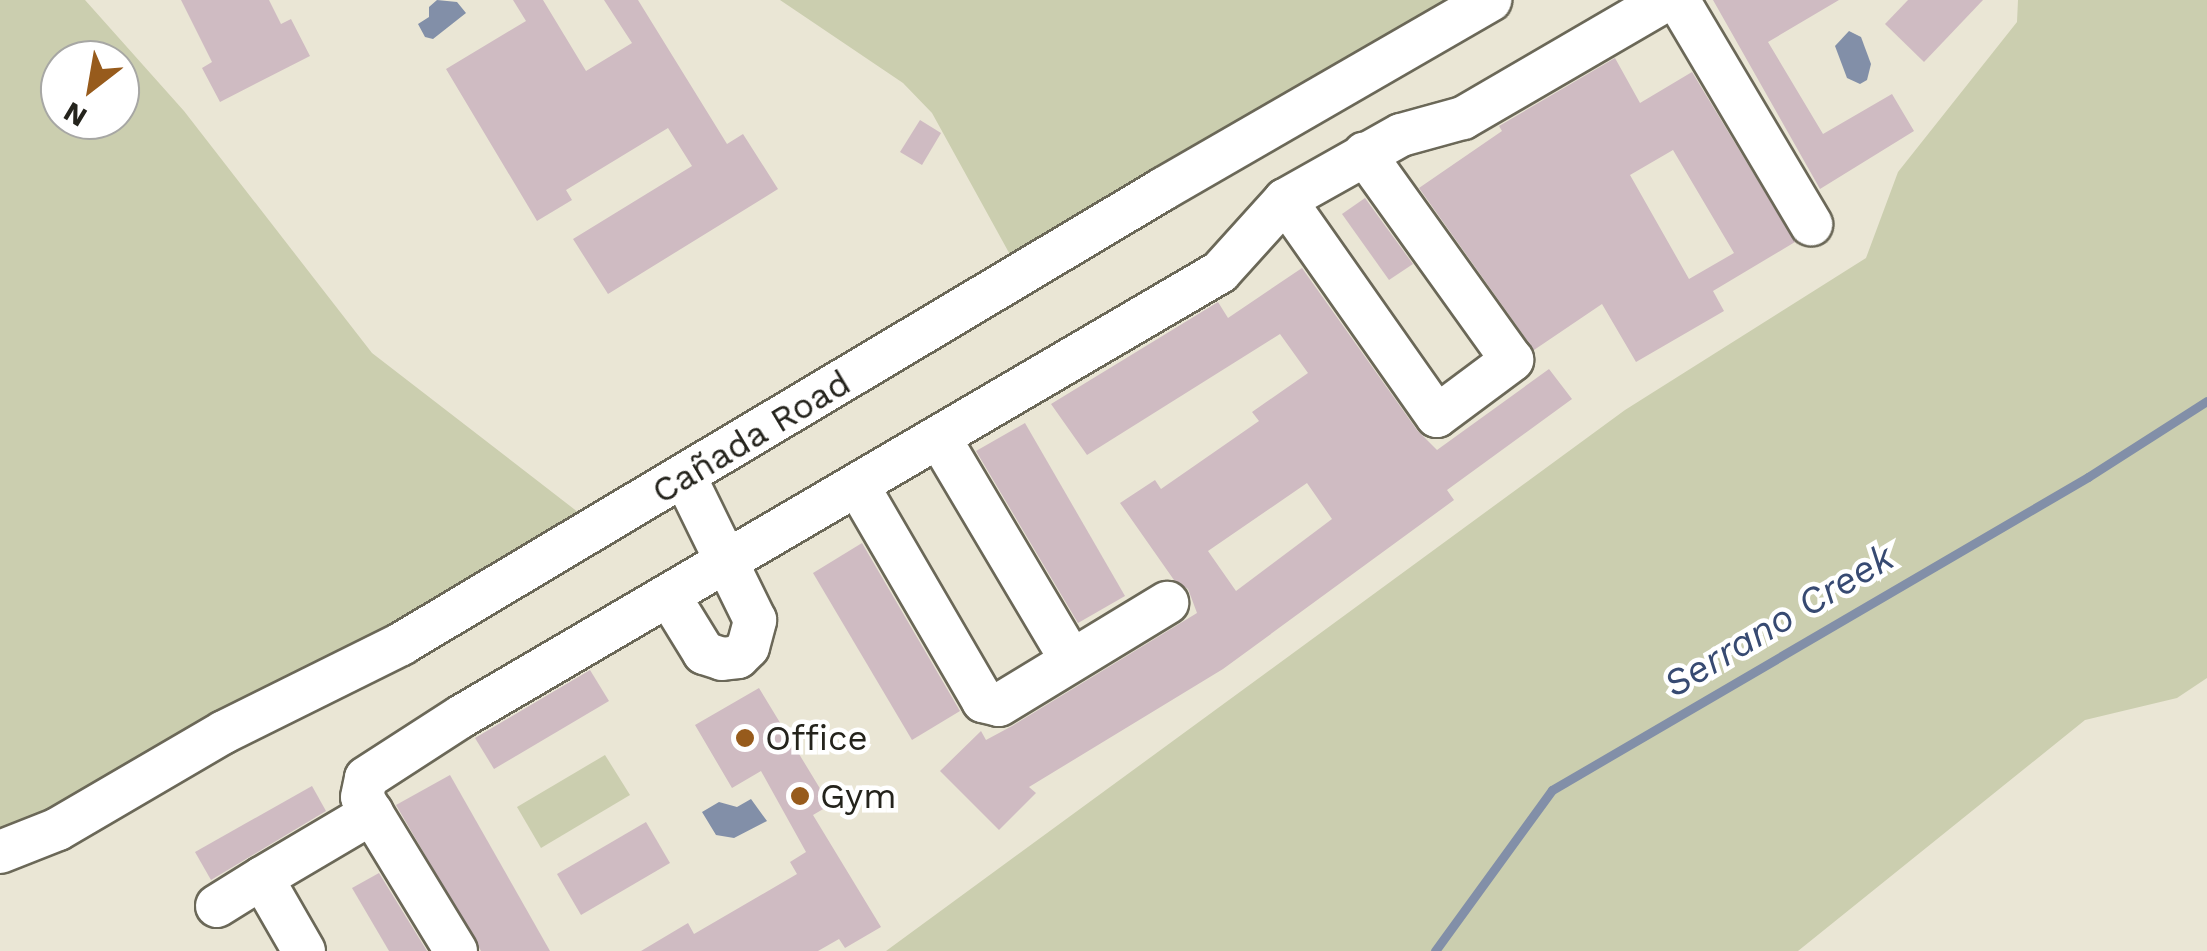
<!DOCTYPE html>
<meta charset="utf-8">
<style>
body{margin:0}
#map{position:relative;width:2207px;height:951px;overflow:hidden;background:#eae6d5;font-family:"Work Sans",sans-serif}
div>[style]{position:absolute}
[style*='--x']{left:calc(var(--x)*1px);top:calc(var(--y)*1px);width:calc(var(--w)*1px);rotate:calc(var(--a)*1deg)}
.green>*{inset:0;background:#cbceaf}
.water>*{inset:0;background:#828fa8}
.stream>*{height:9px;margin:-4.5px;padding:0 4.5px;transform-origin:4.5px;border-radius:4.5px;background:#828fa8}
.building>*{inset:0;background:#cfbbc2}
.roads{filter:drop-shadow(2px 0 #6b6858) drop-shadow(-2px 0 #6b6858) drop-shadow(0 2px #6b6858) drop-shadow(0 -2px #6b6858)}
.minor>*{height:42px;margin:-21px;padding:0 21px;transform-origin:21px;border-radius:21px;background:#fff}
.dots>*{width:28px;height:28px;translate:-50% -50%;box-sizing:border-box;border:5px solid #fff;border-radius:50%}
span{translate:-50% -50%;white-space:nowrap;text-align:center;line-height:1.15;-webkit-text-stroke:9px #fff;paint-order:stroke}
.street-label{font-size:35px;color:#24231c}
.poi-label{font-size:35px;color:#24231c}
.left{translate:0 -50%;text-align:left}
.water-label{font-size:38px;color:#374a72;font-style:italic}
.north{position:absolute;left:40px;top:40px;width:100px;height:100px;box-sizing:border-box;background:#fff;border:2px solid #a7a7a4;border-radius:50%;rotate:211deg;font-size:28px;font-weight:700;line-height:40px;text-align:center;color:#24231c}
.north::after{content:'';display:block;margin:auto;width:35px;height:45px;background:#975b1c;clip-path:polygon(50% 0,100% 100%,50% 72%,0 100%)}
</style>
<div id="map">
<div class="green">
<div style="clip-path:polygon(evenodd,0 0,85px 0,184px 111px,372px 353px,583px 516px,459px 594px,0 833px,0 0,60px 60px,120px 60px,120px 120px,60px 120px,60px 60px)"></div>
<div style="clip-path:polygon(780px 0,1448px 0,1013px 260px,932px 113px,903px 83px)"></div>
<div style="clip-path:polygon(2018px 0,2207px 0,2207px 678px,2177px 698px,2085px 720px,1798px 951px,886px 951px,1625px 410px,1866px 258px,1898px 172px,2017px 22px)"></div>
<div style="clip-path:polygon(605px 755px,630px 795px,541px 848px,517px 807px)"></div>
</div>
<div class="water">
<div style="clip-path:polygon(437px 0,457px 2px,466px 13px,433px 39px,425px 37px,418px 24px,429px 17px,429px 7px)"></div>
<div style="clip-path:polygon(1849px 31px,1861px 37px,1871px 64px,1867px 80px,1860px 84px,1847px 78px,1835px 46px)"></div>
<div style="clip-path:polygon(751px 799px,767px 821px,734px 838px,716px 835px,702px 812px,719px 802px,737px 807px)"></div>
</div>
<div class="stream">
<div style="--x:1435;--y:951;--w:199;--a:-54"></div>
<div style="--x:1552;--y:790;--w:621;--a:-30.28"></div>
<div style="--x:2088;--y:477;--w:141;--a:-32.6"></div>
</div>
<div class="building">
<div style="clip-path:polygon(181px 0,269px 0,281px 24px,291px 19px,310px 56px,220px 102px,202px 68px,212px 62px)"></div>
<div style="clip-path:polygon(513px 0,543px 0,586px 71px,632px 43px,604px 0,638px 0,727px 144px,743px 134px,778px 189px,608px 294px,573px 239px,692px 166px,668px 128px,566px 190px,572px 200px,537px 221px,446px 69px,526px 21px)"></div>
<div style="clip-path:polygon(1713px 0,1839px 0,1768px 42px,1823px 134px,1892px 94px,1914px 131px,1820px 189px)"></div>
<div style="clip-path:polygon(1908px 0,1983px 0,1924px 62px,1885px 24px)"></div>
<div style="clip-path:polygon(evenodd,1615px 58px,1640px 103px,1692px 72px,1795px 242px,1713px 291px,1724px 311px,1636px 362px,1602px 304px,1534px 350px,1419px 188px,1502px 131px,1499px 126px,1615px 58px,1673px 150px,1734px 253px,1689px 279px,1630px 175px,1673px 150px)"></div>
<div style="clip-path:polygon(920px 120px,941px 133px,922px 165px,900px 152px)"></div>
<div style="clip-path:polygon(1365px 198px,1413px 264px,1389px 280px,1342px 214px)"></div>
<div style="clip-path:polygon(evenodd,1302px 268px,1417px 430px,1437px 450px,1549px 369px,1572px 399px,1447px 490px,1454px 500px,1223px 669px,1029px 787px,1036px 793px,999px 830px,940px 771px,981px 731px,986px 740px,1012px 726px,1197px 613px,1188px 589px,1174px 580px,1120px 503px,1155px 480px,1161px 489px,1259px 421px,1252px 412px,1308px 373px,1280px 334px,1087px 455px,1051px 404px,1218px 302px,1228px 318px,1302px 268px,1307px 483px,1332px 519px,1236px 591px,1208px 551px,1307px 483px)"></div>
<div style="clip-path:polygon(1025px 423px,1125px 596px,1078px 623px,976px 451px)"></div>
<div style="clip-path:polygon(862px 543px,960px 711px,912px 740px,813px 573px)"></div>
<div style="clip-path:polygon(590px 670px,609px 701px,494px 769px,475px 738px)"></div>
<div style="clip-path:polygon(759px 688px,830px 805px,813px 815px,881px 927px,845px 948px,839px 939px,818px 951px,641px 951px,688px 923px,694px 934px,797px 874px,790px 862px,806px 852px,761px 771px,732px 788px,695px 725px)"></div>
<div style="clip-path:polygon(450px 775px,550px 951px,481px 951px,396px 805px)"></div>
<div style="clip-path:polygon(312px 786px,326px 811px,211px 880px,195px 852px)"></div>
<div style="clip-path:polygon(646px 822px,670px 863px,581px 915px,557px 874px)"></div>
<div style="clip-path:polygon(379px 873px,427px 951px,389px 951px,352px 888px)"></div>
</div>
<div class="roads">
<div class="minor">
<div style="--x:1678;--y:0;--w:261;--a:59.3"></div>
<div style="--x:1285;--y:200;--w:264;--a:54.9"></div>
<div style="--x:1437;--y:416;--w:94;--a:-36.7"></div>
<div style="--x:1512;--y:360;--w:254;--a:-125.6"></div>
<div style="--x:940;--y:439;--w:257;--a:59.3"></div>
<div style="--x:858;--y:486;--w:249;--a:59.8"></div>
<div style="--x:983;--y:701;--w:16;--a:14"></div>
<div style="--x:999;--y:705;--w:197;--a:-31.3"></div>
<div style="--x:669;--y:596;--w:67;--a:58.4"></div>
<div style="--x:704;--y:653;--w:19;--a:18"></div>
<div style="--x:722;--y:659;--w:16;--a:-7"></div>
<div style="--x:738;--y:657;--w:14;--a:-45"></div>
<div style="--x:748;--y:647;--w:28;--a:-75"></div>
<div style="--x:755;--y:620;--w:159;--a:-116.1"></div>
<div style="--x:0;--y:852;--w:62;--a:-21.6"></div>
<div style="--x:58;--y:829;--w:192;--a:-30.3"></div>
<div style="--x:224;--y:732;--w:198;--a:-26.4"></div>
<div style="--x:401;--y:644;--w:888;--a:-30.84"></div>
<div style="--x:1163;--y:189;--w:378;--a:-30"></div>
<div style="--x:217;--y:906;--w:53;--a:-31.9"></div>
<div style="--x:304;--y:951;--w:84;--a:-119.9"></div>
<div style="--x:262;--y:878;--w:128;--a:-30.6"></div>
<div style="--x:456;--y:951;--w:180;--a:-121.4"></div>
<div style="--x:362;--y:797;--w:19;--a:-78"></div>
<div style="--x:366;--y:778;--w:114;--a:-32.9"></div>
<div style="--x:462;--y:716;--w:878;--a:-30.36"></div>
<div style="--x:1220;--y:272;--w:97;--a:-47.9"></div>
<div style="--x:1285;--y:200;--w:133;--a:-29.3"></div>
<div style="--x:1401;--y:135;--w:64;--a:-15.3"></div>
<div style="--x:1463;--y:118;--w:235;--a:-30.2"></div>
</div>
</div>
<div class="dots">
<div style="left:745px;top:738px;background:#975b1c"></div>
<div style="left:800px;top:796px;background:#975b1c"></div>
</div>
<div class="street-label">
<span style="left:751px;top:437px;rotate:-31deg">Cañada Road</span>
</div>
<div class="poi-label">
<span class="left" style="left:765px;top:738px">Office</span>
<span class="left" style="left:820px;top:796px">Gym</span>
</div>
<div class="water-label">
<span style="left:1779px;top:621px;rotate:-31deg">Serrano Creek</span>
</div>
<div class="north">N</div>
</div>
